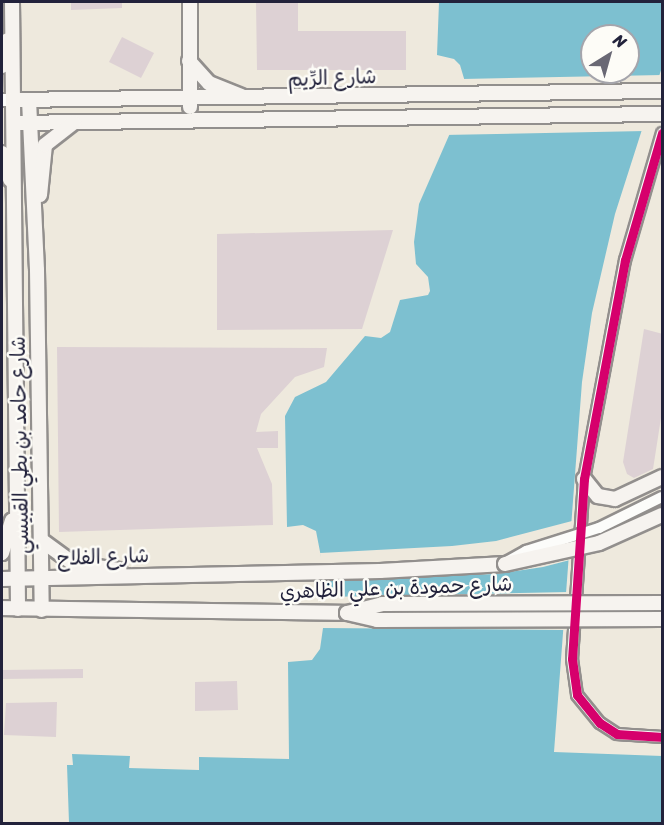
<!DOCTYPE html>
<meta charset="utf-8">
<style>
body{margin:0}
#map{position:relative;width:664px;height:825px;overflow:hidden;background:#eee9dd;font-family:Sriracha,"Playpen Sans Arabic",sans-serif}
div>[style]{position:absolute}
[style*='--x']{left:calc(var(--x)*1px);top:calc(var(--y)*1px);width:calc(var(--w)*1px);rotate:calc(var(--a)*1deg)}
.water>*{inset:0;background:#7dc0d0}
.pier>*{inset:0;background:#eee9dd}
.building>*{inset:0;background:#ddd1d4}
.roads{filter:drop-shadow(2px 0 #928f8d) drop-shadow(-2px 0 #928f8d) drop-shadow(0 2px #928f8d) drop-shadow(0 -2px #928f8d)}
.minor>*{height:10px;margin:-5px;padding:0 5px;transform-origin:5px;border-radius:5px;background:#fcfcfa}
.tertiary>*{height:12px;margin:-6px;padding:0 6px;transform-origin:6px;border-radius:6px;background:#fcfcfa}
.secondary>*{height:14px;margin:-7px;padding:0 7px;transform-origin:7px;border-radius:7px;background:#f6f3ef}
.bridges{filter:drop-shadow(2px 0 #928f8d) drop-shadow(-2px 0 #928f8d) drop-shadow(0 2px #928f8d) drop-shadow(0 -2px #928f8d)}
.minor-bridge>*{height:10px;margin:-5px;padding:0 5px;transform-origin:5px;border-radius:5px;background:#fcfcfa}
.secondary-bridge>*{height:14px;margin:-7px;padding:0 7px;transform-origin:7px;border-radius:7px;background:#f6f3ef}
.cycleway>*{height:9px;margin:-4.5px;padding:0 4.5px;transform-origin:4.5px;border-radius:4.5px;background:#d6006c}
span{translate:-50% -50%;white-space:nowrap;text-align:center;line-height:1.15;-webkit-text-stroke:5px #fdfcf7;paint-order:stroke}
.street-label{font-size:20px;color:#22223b}
.frame{position:absolute;inset:0;border:3px solid #22223b;pointer-events:none}
.north{position:absolute;left:580px;top:24px;width:60px;height:60px;box-sizing:border-box;background:#fdfcf7;border:2px solid #a5a5ac;border-radius:50%;rotate:37deg;font-size:16px;font-weight:700;line-height:24px;text-align:center;color:#22223b}
.north::after{content:'';display:block;margin:auto;width:21px;height:27px;background:#696874;clip-path:polygon(50% 0,100% 100%,50% 72%,0 100%)}
</style>
<div id="map">
<div class="water">
<div style="clip-path:polygon(evenodd,439px 2px,662px 2px,662px 67px,615px 214px,592px 313px,582px 382px,554px 752px,662px 756px,662px 823px,69px 823px,67px 765px,73px 765px,72px 754px,130px 756px,129px 768px,199px 770px,199px 757px,289px 759px,288px 662px,312px 660px,320px 649px,328px 593px,316px 531px,303px 525px,287px 527px,285px 416px,295px 397px,326px 382px,365px 336px,381px 338px,390px 332px,400px 300px,428px 295px,430px 291px,428px 277px,416px 264px,414px 242px,419px 204px,468px 92px,460px 65px,454px 59px,437px 55px,439px 2px,592px 36px,628px 36px,628px 72px,592px 72px,592px 36px)"></div>
</div>
<div class="pier">
<div style="clip-path:polygon(662px 75px,645px 131px,443px 135px,465px 91px,462px 79px)"></div>
<div style="clip-path:polygon(572px 521px,570px 560px,543px 567px,496px 574px,323px 580px,320px 553px,452px 546px,496px 541px)"></div>
<div style="clip-path:polygon(568px 592px,565px 630px,322px 628px,325px 597px)"></div>
</div>
<div class="building">
<div style="clip-path:polygon(71px 2px,122px 2px,122px 8px,71px 10px)"></div>
<div style="clip-path:polygon(256px 2px,298px 2px,298px 31px,406px 31px,406px 70px,257px 70px)"></div>
<div style="clip-path:polygon(122px 37px,154px 53px,141px 78px,109px 62px)"></div>
<div style="clip-path:polygon(393px 230px,362px 329px,217px 330px,217px 234px)"></div>
<div style="clip-path:polygon(644px 329px,663px 334px,663px 405px,653px 469px,634px 478px,627px 474px,623px 462px)"></div>
<div style="clip-path:polygon(57px 347px,327px 348px,324px 367px,295px 377px,261px 414px,256px 432px,278px 431px,278px 448px,257px 448px,272px 484px,273px 525px,59px 532px)"></div>
<div style="clip-path:polygon(83px 669px,83px 678px,2px 679px,2px 670px)"></div>
<div style="clip-path:polygon(237px 681px,238px 710px,195px 711px,195px 682px)"></div>
<div style="clip-path:polygon(57px 702px,56px 737px,4px 735px,6px 703px)"></div>
</div>
<div class="roads">
<div class="minor">
<div style="--x:662;--y:133;--w:132;--a:106.2"></div>
<div style="--x:625;--y:260;--w:223;--a:100.6"></div>
<div style="--x:584;--y:479;--w:180;--a:93.8"></div>
<div style="--x:572;--y:659;--w:36;--a:82"></div>
<div style="--x:577;--y:695;--w:36;--a:51"></div>
<div style="--x:600;--y:723;--w:20;--a:33"></div>
<div style="--x:617;--y:734;--w:45;--a:3.8"></div>
</div>
<div class="tertiary">
<div style="--x:2;--y:100;--w:12;--a:0"></div>
</div>
<div class="secondary">
<div style="--x:12;--y:2;--w:607;--a:89.43"></div>
<div style="--x:190;--y:2;--w:105;--a:90"></div>
<div style="--x:189;--y:61;--w:30;--a:48"></div>
<div style="--x:209;--y:83;--w:35;--a:22"></div>
<div style="--x:2;--y:66;--w:26;--a:-79"></div>
<div style="--x:14;--y:100;--w:648;--a:-0.8"></div>
<div style="--x:29;--y:100;--w:170;--a:87.3"></div>
<div style="--x:37;--y:270;--w:340;--a:89.2"></div>
<div style="--x:14;--y:123;--w:648;--a:-0.8"></div>
<div style="--x:2;--y:153;--w:28;--a:73"></div>
<div style="--x:40;--y:195;--w:50;--a:-84.3"></div>
<div style="--x:45;--y:145;--w:36;--a:-38"></div>
<div style="--x:584;--y:479;--w:22;--a:51"></div>
<div style="--x:598;--y:496;--w:17;--a:10"></div>
<div style="--x:615;--y:499;--w:52;--a:-25.1"></div>
<div style="--x:41;--y:540;--w:41;--a:36"></div>
<div style="--x:74;--y:564;--w:46;--a:7.4"></div>
<div style="--x:2;--y:553;--w:34;--a:-73"></div>
<div style="--x:2;--y:579;--w:378;--a:-1.2"></div>
<div style="--x:380;--y:571;--w:125;--a:-3.2"></div>
<div style="--x:2;--y:608;--w:345;--a:0.8"></div>
</div>
</div>
<div class="bridges">
<div class="minor-bridge">
<div style="--x:508;--y:561;--w:21;--a:-29"></div>
<div style="--x:526;--y:551;--w:77;--a:-17.5"></div>
<div style="--x:599;--y:528;--w:70;--a:-26.2"></div>
</div>
<div class="secondary-bridge">
<div style="--x:505;--y:564;--w:96;--a:-12.6"></div>
<div style="--x:599;--y:543;--w:69;--a:-24"></div>
<div style="--x:347;--y:613;--w:36;--a:-14"></div>
<div style="--x:382;--y:604;--w:280;--a:-0.2"></div>
<div style="--x:347;--y:613;--w:31;--a:13"></div>
<div style="--x:377;--y:620;--w:285;--a:-0.2"></div>
</div>
</div>
<div class="cycleway">
<div style="--x:662;--y:133;--w:132;--a:106.2"></div>
<div style="--x:625;--y:260;--w:223;--a:100.6"></div>
<div style="--x:584;--y:479;--w:180;--a:93.8"></div>
<div style="--x:572;--y:659;--w:36;--a:82"></div>
<div style="--x:577;--y:695;--w:36;--a:51"></div>
<div style="--x:600;--y:723;--w:20;--a:33"></div>
<div style="--x:617;--y:734;--w:45;--a:3.8"></div>
</div>
<div class="street-label">
<span style="left:332px;top:78px;rotate:-2deg">شارع الرِّيم</span>
<span style="left:20px;top:445px;rotate:-91deg">شارع حامد بن بطي القبيسي</span>
<span style="left:103px;top:557px;rotate:-2deg">شارع الفلاح</span>
<span style="left:396px;top:588px;rotate:-2deg">شارع حمودة بن علي الظاهري</span>
</div>
<div class="frame"></div>
<div class="north">N</div>
</div>
